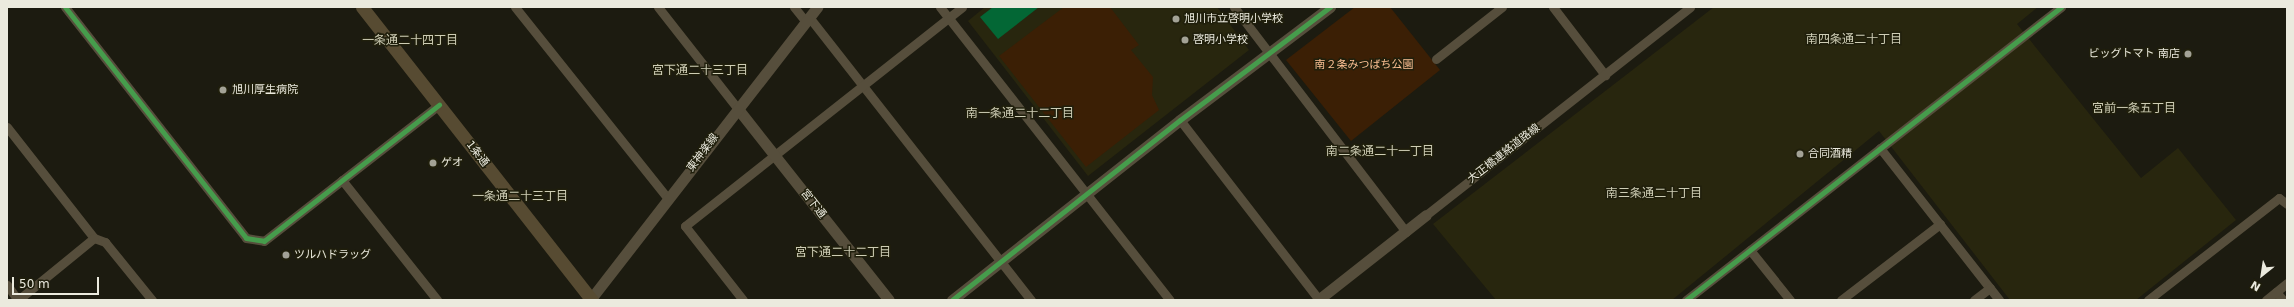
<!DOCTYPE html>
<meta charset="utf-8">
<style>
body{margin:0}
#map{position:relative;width:2294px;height:307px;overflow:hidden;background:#1c1b10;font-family:"DejaVu Sans","Noto Sans JP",sans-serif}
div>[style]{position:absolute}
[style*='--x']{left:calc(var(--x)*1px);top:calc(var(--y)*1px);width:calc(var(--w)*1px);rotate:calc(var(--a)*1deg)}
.built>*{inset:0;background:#28260e}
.green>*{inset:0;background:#3b1f05}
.water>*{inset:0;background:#036735}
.minor>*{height:9px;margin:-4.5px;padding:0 4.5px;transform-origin:4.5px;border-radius:4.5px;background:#564e3c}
.tertiary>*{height:11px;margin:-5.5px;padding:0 5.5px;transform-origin:5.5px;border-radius:5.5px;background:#564e3c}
.secondary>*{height:13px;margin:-6.5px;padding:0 6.5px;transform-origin:6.5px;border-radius:6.5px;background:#574b32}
.cycleway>*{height:5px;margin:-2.5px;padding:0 2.5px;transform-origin:2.5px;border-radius:2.5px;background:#469c4c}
.dots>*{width:11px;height:11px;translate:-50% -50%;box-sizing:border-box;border:2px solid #201f0c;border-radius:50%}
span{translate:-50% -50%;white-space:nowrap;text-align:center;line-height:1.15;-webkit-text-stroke:3px #201f0c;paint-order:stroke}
.poi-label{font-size:11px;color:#ebeade}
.left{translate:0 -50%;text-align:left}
.right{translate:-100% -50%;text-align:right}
.park-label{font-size:11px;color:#fbbf92}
.street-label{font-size:11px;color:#ebeade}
.neighbourhood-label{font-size:12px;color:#cecdb5}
.frame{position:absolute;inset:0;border:8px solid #ebeade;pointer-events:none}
.north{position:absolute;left:2242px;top:255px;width:40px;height:40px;-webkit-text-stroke:3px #201f0c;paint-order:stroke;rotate:210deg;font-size:11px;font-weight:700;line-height:16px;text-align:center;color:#ebeade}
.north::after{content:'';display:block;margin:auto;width:14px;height:18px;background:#ebeade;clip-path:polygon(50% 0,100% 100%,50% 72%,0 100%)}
.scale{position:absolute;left:12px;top:277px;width:87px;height:18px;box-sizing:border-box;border:2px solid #ebeade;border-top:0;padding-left:5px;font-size:12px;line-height:14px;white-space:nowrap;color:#ebeade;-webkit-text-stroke:3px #201f0c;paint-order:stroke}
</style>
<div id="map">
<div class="built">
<div style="clip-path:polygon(985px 7px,1217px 7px,1249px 50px,1088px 176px,968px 21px)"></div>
<div style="clip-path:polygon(1714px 7px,2038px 7px,2017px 24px,2141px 178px,2178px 148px,2236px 220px,2136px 300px,2010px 300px,1879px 131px,1672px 300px,1496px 300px,1433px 224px)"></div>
</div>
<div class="green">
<div style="clip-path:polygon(1064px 7px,1110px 7px,1139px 45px,1131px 50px,1153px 77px,1152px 95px,1159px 110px,1086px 167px,999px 56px)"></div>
<div style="clip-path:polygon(1355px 7px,1390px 7px,1440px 70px,1351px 141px,1286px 60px)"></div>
</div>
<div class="water">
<div style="clip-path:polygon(993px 7px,1039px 7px,998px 39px,980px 17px)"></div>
</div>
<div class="minor">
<div style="--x:65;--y:7;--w:293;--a:51.9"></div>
<div style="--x:246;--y:238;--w:18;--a:9"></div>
<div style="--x:264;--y:241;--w:222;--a:-37.9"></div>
<div style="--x:515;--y:7;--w:246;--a:51.4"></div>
<div style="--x:658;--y:7;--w:130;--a:51.9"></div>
<div style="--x:794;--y:7;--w:19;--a:51"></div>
<div style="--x:940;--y:7;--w:372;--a:51.9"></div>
<div style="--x:1234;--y:7;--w:283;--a:52.6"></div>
<div style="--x:1553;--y:7;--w:86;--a:52.6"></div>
<div style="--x:809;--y:17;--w:360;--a:51.9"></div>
<div style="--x:1436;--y:59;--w:84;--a:-38.2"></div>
<div style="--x:1180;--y:120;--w:227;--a:52.3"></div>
<div style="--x:7;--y:127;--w:141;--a:51.9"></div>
<div style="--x:94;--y:238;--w:12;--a:20"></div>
<div style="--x:105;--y:242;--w:75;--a:51"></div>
<div style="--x:1880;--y:148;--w:193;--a:51.9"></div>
<div style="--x:342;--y:180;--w:153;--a:51.6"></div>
<div style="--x:1426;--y:215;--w:336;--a:-38.2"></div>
<div style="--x:1750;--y:250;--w:64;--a:51.3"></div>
<div style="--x:7;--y:285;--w:19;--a:54"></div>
<div style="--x:2276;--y:292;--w:11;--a:49"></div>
<div style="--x:18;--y:300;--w:98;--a:-39.2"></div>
<div style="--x:743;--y:300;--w:94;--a:-128.1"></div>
<div style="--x:685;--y:226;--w:353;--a:-38.3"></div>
<div style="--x:1686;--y:300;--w:476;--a:-38"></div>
<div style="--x:1841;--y:300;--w:125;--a:-37.5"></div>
<div style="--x:1974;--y:300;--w:20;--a:-37"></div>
<div style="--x:2148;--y:300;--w:166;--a:-37.9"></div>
<div style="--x:2279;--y:198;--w:10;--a:37"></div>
<div style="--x:2266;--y:300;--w:27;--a:-39"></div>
</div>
<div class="tertiary">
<div style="--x:738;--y:109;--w:243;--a:51.7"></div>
<div style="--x:590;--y:300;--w:371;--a:-52.2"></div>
<div style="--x:952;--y:300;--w:290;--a:-38.3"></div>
<div style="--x:1180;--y:120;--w:188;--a:-37"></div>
<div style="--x:1318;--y:300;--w:137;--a:-38.2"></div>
</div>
<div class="secondary">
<div style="--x:362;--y:7;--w:372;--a:51.9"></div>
</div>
<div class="cycleway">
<div style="--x:65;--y:7;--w:293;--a:51.9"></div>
<div style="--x:246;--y:238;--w:18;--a:9"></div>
<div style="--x:264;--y:241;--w:222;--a:-37.9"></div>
<div style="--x:952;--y:300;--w:290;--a:-38.3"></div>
<div style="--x:1180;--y:120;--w:188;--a:-37"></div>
<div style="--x:1686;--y:300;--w:476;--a:-38"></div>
</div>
<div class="dots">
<div style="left:1176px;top:19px;background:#a3a296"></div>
<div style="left:1185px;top:40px;background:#a3a296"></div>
<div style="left:2188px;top:54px;background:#a3a296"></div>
<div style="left:223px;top:90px;background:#a3a296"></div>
<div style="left:1800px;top:154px;background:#a3a296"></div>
<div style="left:433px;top:163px;background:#a3a296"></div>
<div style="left:286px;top:255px;background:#a3a296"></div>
</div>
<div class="poi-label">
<span class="left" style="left:1184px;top:19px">旭川市立啓明小学校</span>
<span class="left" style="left:1193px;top:40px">啓明小学校</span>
<span class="right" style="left:2180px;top:54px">ビッグトマト 南店</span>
<span class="left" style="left:232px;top:90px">旭川厚生病院</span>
<span class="left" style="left:1808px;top:154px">合同酒精</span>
<span class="left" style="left:441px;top:163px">ゲオ</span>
<span class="left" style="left:294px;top:255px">ツルハドラッグ</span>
</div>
<div class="park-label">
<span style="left:1364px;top:65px">南２条みつばち公園</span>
</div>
<div class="street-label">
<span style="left:703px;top:153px;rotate:-53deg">東神楽線</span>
<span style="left:477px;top:154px;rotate:52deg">1条通</span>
<span style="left:1504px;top:154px;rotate:-38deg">大正橋連絡道路線</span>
<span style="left:813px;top:204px;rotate:52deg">宮下通</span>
</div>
<div class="neighbourhood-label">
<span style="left:1854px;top:40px">南四条通二十丁目</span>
<span style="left:410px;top:41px">一条通二十四丁目</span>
<span style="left:700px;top:71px">宮下通二十三丁目</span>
<span style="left:2134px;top:109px">宮前一条五丁目</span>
<span style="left:1020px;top:114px">南一条通二十二丁目</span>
<span style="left:1380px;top:152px">南二条通二十一丁目</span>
<span style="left:1654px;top:194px">南三条通二十丁目</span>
<span style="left:520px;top:197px">一条通二十三丁目</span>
<span style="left:843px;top:253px">宮下通二十二丁目</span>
</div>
<div class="frame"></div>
<div class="north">N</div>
<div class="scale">50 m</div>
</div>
